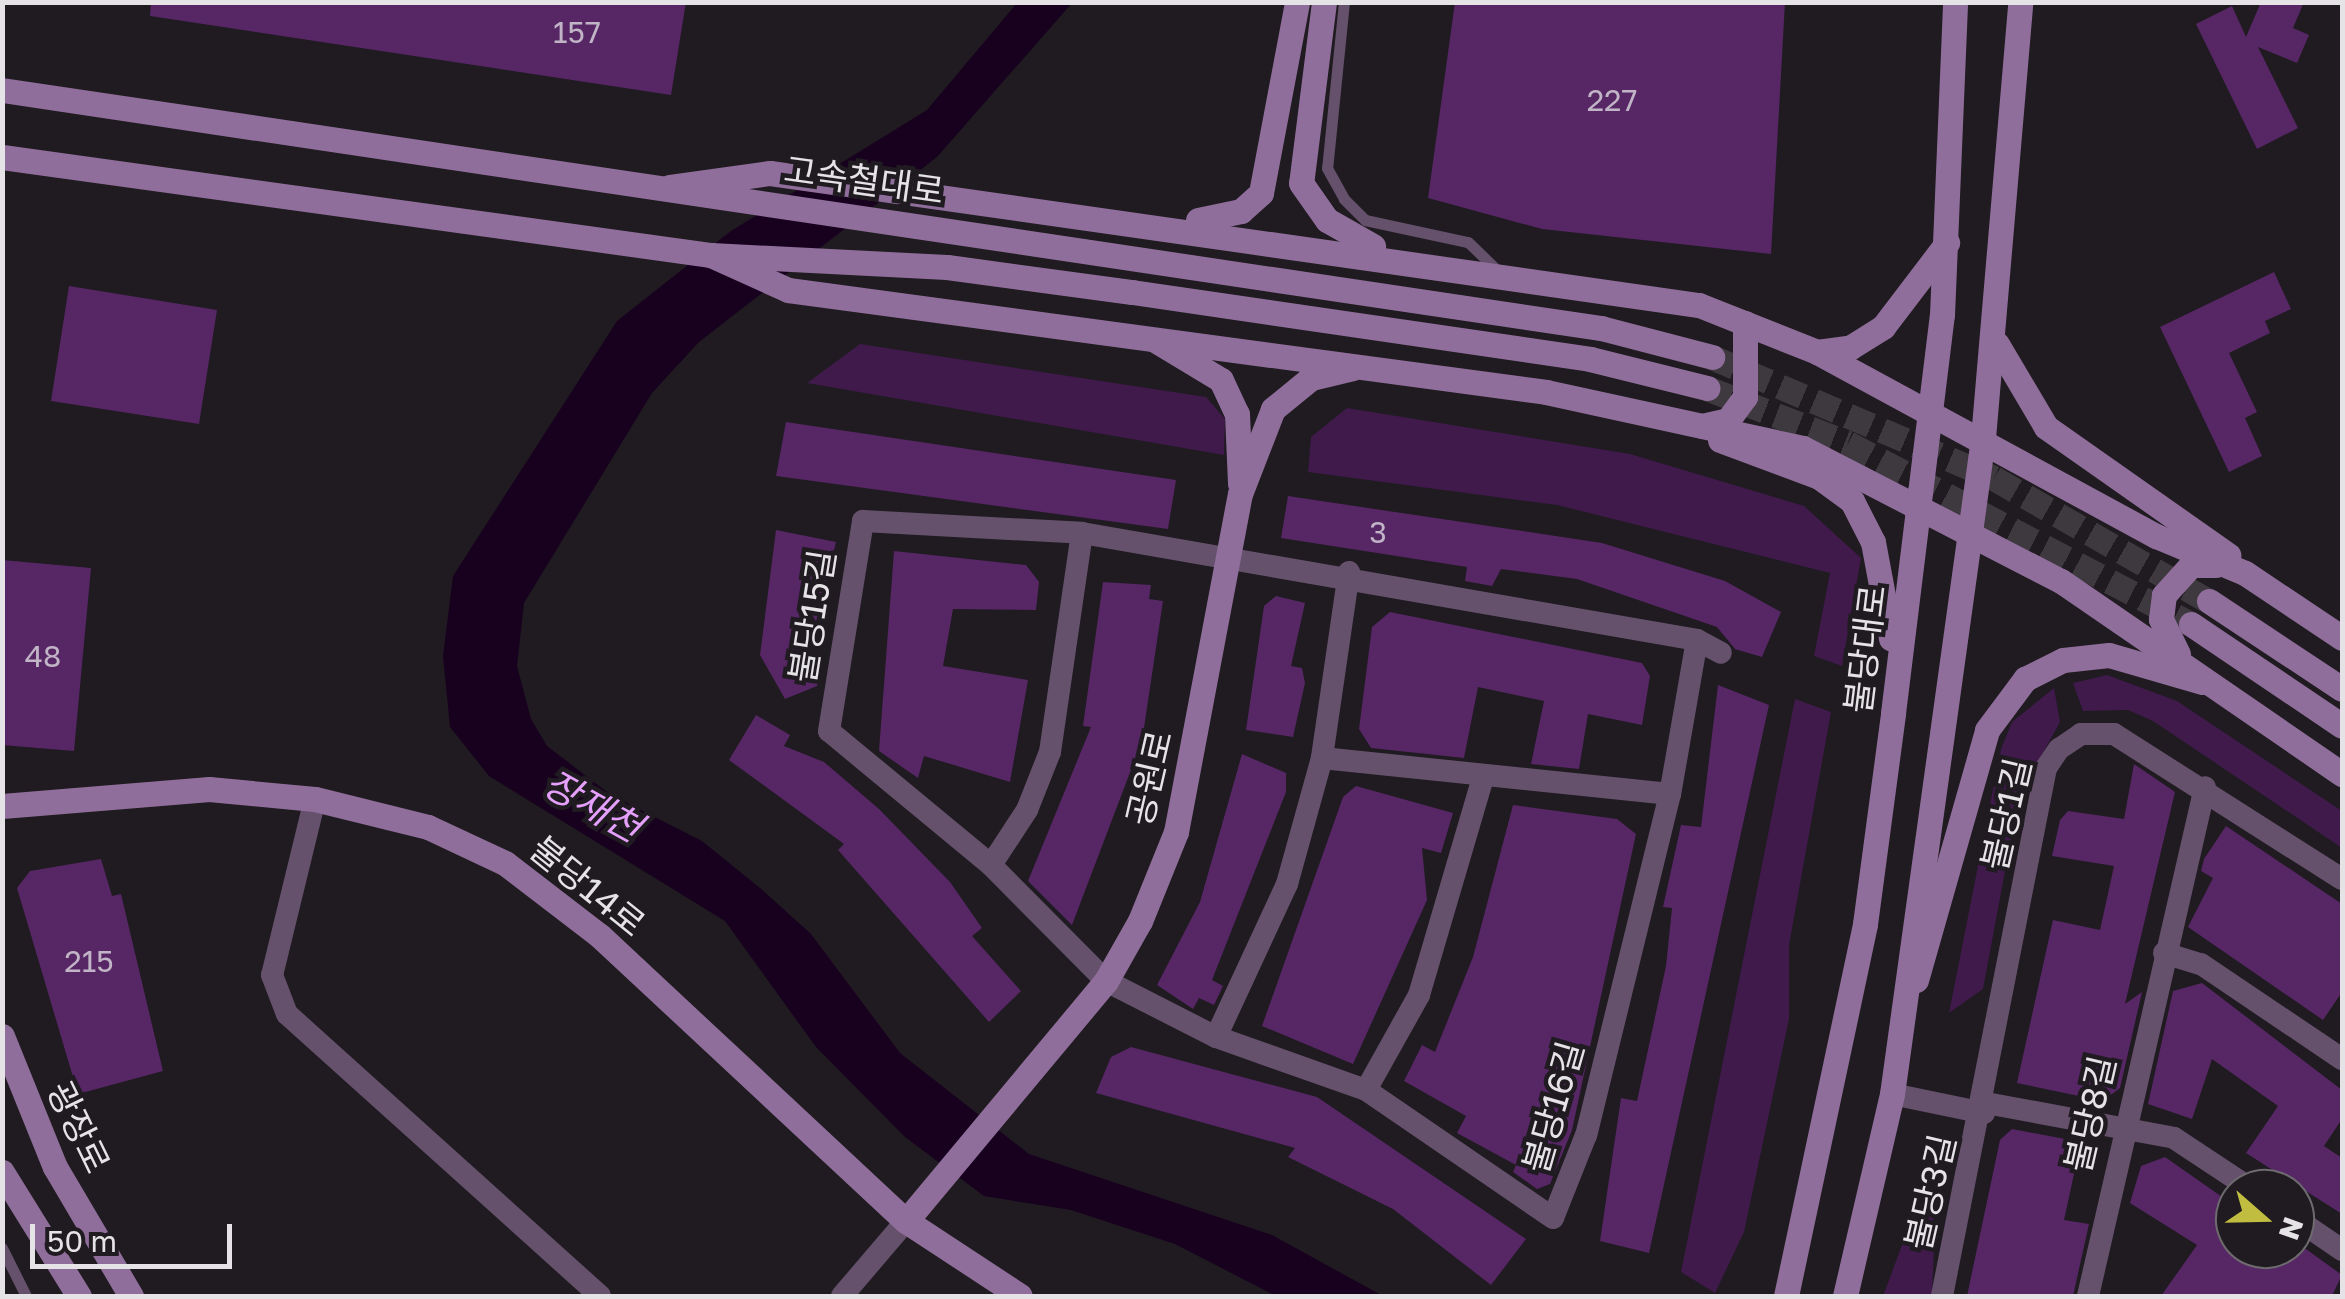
<!DOCTYPE html>
<meta charset="utf-8">
<style>
body{margin:0}
#map{position:relative;width:2345px;height:1299px;overflow:hidden;background:#1f1b20;font-family:"Golos Text","Noto Sans KR",sans-serif}
div>[style]{position:absolute}
[style*='--x']{left:calc(var(--x)*1px);top:calc(var(--y)*1px);width:calc(var(--w)*1px);rotate:calc(var(--a)*1deg)}
.green>*{inset:0;background:#3f1a4b}
.water>*{inset:0;background:#18011f}
.building>*{inset:0;background:#562665}
.secondary-tunnel>*{height:25px;margin-top:-12.5px;transform-origin:0;background:repeating-linear-gradient(90deg,#3d393e 0 25px,transparent 0 37px)}
.lane>*{height:11px;margin:-5.5px;padding:0 5.5px;transform-origin:5.5px;border-radius:5.5px;background:#66516d}
.street>*{height:22px;margin:-11px;padding:0 11px;transform-origin:11px;border-radius:11px;background:#66516d}
.secondary>*{height:25px;margin:-12.5px;padding:0 12.5px;transform-origin:12.5px;border-radius:12.5px;background:#906e9b}
span{translate:-50% -50%;white-space:nowrap;text-align:center;line-height:1.15;-webkit-text-stroke:9px #1f1b20;paint-order:stroke}
.number-label{font-size:30px;color:#c1b4c6}
.number-label span{-webkit-text-stroke-width:0}
.street-label{font-size:35px;color:#e5e3e6}
.water-label{font-size:38px;color:#e5a0fc;font-style:italic}
.frame{position:absolute;inset:0;border:5px solid #e5e3e6;pointer-events:none}
.north{position:absolute;left:2215px;top:1169px;width:100px;height:100px;box-sizing:border-box;background:#1f1b20;border:2px solid #6e6b6f;border-radius:50%;rotate:110deg;font-size:28px;font-weight:700;line-height:40px;text-align:center;color:#e5e3e6}
.north::after{content:'';display:block;margin:auto;width:35px;height:45px;background:#c1bd40;clip-path:polygon(50% 0,100% 100%,50% 72%,0 100%)}
.scale{position:absolute;left:30px;top:1224px;width:202px;height:45px;box-sizing:border-box;border:5px solid #e5e3e6;border-top:0;padding-left:12px;font-size:30px;line-height:35px;white-space:nowrap;color:#e5e3e6;-webkit-text-stroke:8px #1f1b20;paint-order:stroke}
</style>
<div id="map">
<div class="green">
<div style="clip-path:polygon(860px 344px,1206px 397px,1225px 419px,1224px 455px,807px 383px)"></div>
<div style="clip-path:polygon(1347px 408px,1630px 454px,1804px 506px,1861px 558px,1842px 666px,1814px 656px,1830px 573px,1557px 505px,1308px 472px,1311px 437px)"></div>
<div style="clip-path:polygon(2107px 675px,2177px 701px,2342px 811px,2342px 848px,2153px 721px,2128px 710px,2083px 711px,2073px 683px)"></div>
<div style="clip-path:polygon(2054px 688px,2060px 722px,2019px 796px,1983px 989px,1949px 1013px,2001px 749px,2012px 722px)"></div>
<div style="clip-path:polygon(1795px 699px,1831px 712px,1789px 945px,1789px 1019px,1744px 1232px,1715px 1293px,1681px 1272px)"></div>
<div style="clip-path:polygon(1923px 1189px,1935px 1223px,1932px 1296px,1883px 1296px)"></div>
</div>
<div class="water">
<div style="clip-path:polygon(1017px 3px,1072px 3px,937px 157px,699px 342px,652px 393px,524px 603px,517px 666px,531px 719px,547px 746px,611px 795px,702px 841px,760px 888px,811px 934px,900px 1053px,1029px 1154px,1272px 1235px,1383px 1296px,1276px 1296px,1175px 1244px,1071px 1210px,984px 1196px,905px 1137px,816px 1047px,725px 921px,489px 776px,450px 727px,443px 656px,453px 576px,617px 321px,731px 231px,927px 110px)"></div>
</div>
<div class="building">
<div style="clip-path:polygon(151px 2px,686px 2px,671px 95px,150px 16px)"></div>
<div style="clip-path:polygon(1455px 2px,1785px 2px,1771px 254px,1542px 229px,1428px 198px)"></div>
<div style="clip-path:polygon(2261px 2px,2304px 2px,2293px 28px,2309px 35px,2297px 63px,2258px 47px,2298px 128px,2257px 149px,2196px 24px,2232px 6px,2246px 37px)"></div>
<div style="clip-path:polygon(2274px 272px,2291px 309px,2265px 321px,2270px 333px,2229px 353px,2257px 412px,2245px 418px,2262px 456px,2229px 472px,2160px 327px)"></div>
<div style="clip-path:polygon(69px 286px,217px 310px,199px 424px,51px 401px)"></div>
<div style="clip-path:polygon(786px 422px,1176px 480px,1168px 529px,776px 476px)"></div>
<div style="clip-path:polygon(1288px 496px,1602px 543px,1725px 581px,1781px 612px,1762px 657px,1735px 649px,1717px 627px,1577px 579px,1501px 569px,1492px 586px,1465px 581px,1467px 567px,1281px 538px)"></div>
<div style="clip-path:polygon(776px 530px,836px 542px,811px 642px,809px 658px,823px 661px,817px 686px,785px 699px,760px 655px)"></div>
<div style="clip-path:polygon(894px 551px,1026px 565px,1039px 582px,1036px 610px,953px 609px,943px 666px,1028px 680px,1010px 782px,924px 756px,918px 778px,879px 751px)"></div>
<div style="clip-path:polygon(2px 560px,91px 568px,74px 751px,2px 745px)"></div>
<div style="clip-path:polygon(1103px 582px,1151px 585px,1149px 599px,1163px 601px,1142px 741px,1072px 925px,1028px 881px,1091px 727px,1083px 726px)"></div>
<div style="clip-path:polygon(1276px 596px,1305px 603px,1291px 666px,1302px 668px,1305px 683px,1293px 737px,1246px 730px,1264px 606px)"></div>
<div style="clip-path:polygon(1390px 612px,1642px 663px,1650px 676px,1642px 725px,1588px 714px,1579px 769px,1531px 764px,1544px 701px,1478px 687px,1464px 758px,1371px 748px,1359px 729px,1372px 627px)"></div>
<div style="clip-path:polygon(1718px 685px,1769px 705px,1649px 1253px,1600px 1241px,1621px 1098px,1637px 1101px,1666px 966px,1672px 908px,1663px 907px,1681px 825px,1701px 827px)"></div>
<div style="clip-path:polygon(756px 715px,790px 735px,784px 746px,824px 762px,879px 809px,950px 882px,982px 928px,972px 936px,1021px 991px,989px 1022px,838px 850px,844px 844px,729px 760px)"></div>
<div style="clip-path:polygon(1242px 754px,1286px 773px,1286px 792px,1212px 980px,1223px 986px,1214px 1005px,1199px 998px,1193px 1009px,1157px 985px,1200px 902px)"></div>
<div style="clip-path:polygon(2134px 764px,2175px 792px,2125px 1004px,2142px 992px,2120px 1088px,2103px 1101px,2017px 1083px,2053px 920px,2100px 930px,2114px 866px,2052px 856px,2060px 820px,2068px 811px,2124px 819px)"></div>
<div style="clip-path:polygon(1356px 786px,1453px 813px,1441px 853px,1422px 848px,1427px 900px,1353px 1064px,1262px 1026px,1343px 797px)"></div>
<div style="clip-path:polygon(1513px 805px,1617px 819px,1636px 834px,1572px 1130px,1550px 1184px,1537px 1189px,1513px 1172px,1516px 1165px,1457px 1133px,1466px 1116px,1404px 1081px,1422px 1045px,1435px 1052px,1473px 957px)"></div>
<div style="clip-path:polygon(2226px 826px,2342px 904px,2342px 992px,2323px 1020px,2188px 927px,2213px 878px,2201px 871px,2204px 859px)"></div>
<div style="clip-path:polygon(101px 859px,112px 896px,121px 894px,163px 1071px,78px 1094px,17px 888px,30px 871px)"></div>
<div style="clip-path:polygon(2202px 983px,2342px 1090px,2342px 1119px,2324px 1146px,2342px 1158px,2342px 1214px,2246px 1153px,2278px 1106px,2212px 1059px,2192px 1119px,2148px 1104px,2173px 991px)"></div>
<div style="clip-path:polygon(1131px 1047px,1317px 1097px,1526px 1239px,1491px 1285px,1393px 1209px,1288px 1157px,1295px 1148px,1096px 1093px,1111px 1057px)"></div>
<div style="clip-path:polygon(2012px 1129px,2081px 1142px,2064px 1220px,2089px 1224px,2073px 1296px,1967px 1296px,2000px 1140px)"></div>
<div style="clip-path:polygon(2165px 1157px,2235px 1206px,2235px 1249px,2306px 1249px,2342px 1275px,2332px 1296px,2161px 1296px,2197px 1245px,2130px 1203px,2141px 1166px)"></div>
</div>
<div class="secondary-tunnel">
<div style="--x:1712;--y:357;--w:307;--a:23.2"></div>
<div style="--x:1994;--y:478;--w:248;--a:29.8"></div>
<div style="--x:1707;--y:388;--w:151;--a:21.3"></div>
<div style="--x:1848;--y:443;--w:388;--a:27.8"></div>
</div>
<div class="lane">
<div style="--x:1344;--y:2;--w:167;--a:95.8"></div>
<div style="--x:1327;--y:168;--w:35;--a:61"></div>
<div style="--x:1344;--y:199;--w:30;--a:45"></div>
<div style="--x:1365;--y:220;--w:105;--a:12.1"></div>
<div style="--x:1468;--y:242;--w:43;--a:44.1"></div>
<div style="--x:2;--y:1248;--w:54;--a:63.4"></div>
</div>
<div class="street">
<div style="--x:863;--y:521;--w:219;--a:3.1"></div>
<div style="--x:1082;--y:533;--w:624;--a:9.87"></div>
<div style="--x:1697;--y:640;--w:156;--a:99.9"></div>
<div style="--x:1670;--y:794;--w:351;--a:103.8"></div>
<div style="--x:1586;--y:1135;--w:89;--a:111.7"></div>
<div style="--x:1553;--y:1218;--w:227;--a:-145.6"></div>
<div style="--x:1366;--y:1090;--w:159;--a:-160.5"></div>
<div style="--x:1216;--y:1037;--w:123;--a:-153"></div>
<div style="--x:1106;--y:981;--w:163;--a:-134.8"></div>
<div style="--x:991;--y:865;--w:210;--a:-140.4"></div>
<div style="--x:829;--y:731;--w:213;--a:-80.8"></div>
<div style="--x:1349;--y:572;--w:188;--a:98.3"></div>
<div style="--x:1322;--y:758;--w:350;--a:5.9"></div>
<div style="--x:1697;--y:640;--w:27;--a:28"></div>
<div style="--x:315;--y:799;--w:181;--a:103.7"></div>
<div style="--x:272;--y:975;--w:42;--a:69"></div>
<div style="--x:287;--y:1014;--w:421;--a:42"></div>
<div style="--x:991;--y:865;--w:66;--a:-56.8"></div>
<div style="--x:1027;--y:810;--w:62;--a:-68.4"></div>
<div style="--x:1050;--y:752;--w:221;--a:-81.7"></div>
<div style="--x:2164;--y:953;--w:39;--a:17"></div>
<div style="--x:2201;--y:964;--w:170;--a:34"></div>
<div style="--x:1216;--y:1037;--w:169;--a:-65.1"></div>
<div style="--x:1287;--y:884;--w:131;--a:-74.5"></div>
<div style="--x:1366;--y:1090;--w:109;--a:-60.8"></div>
<div style="--x:1419;--y:995;--w:226;--a:-73.6"></div>
<div style="--x:1892;--y:1094;--w:94;--a:11.7"></div>
<div style="--x:1986;--y:1103;--w:191;--a:10.5"></div>
<div style="--x:2174;--y:1138;--w:92;--a:33.5"></div>
<div style="--x:2295;--y:1218;--w:57;--a:34.2"></div>
<div style="--x:842;--y:1296;--w:99;--a:-49.5"></div>
<div style="--x:1942;--y:1296;--w:538;--a:-78.86"></div>
<div style="--x:2046;--y:768;--w:23;--a:-56"></div>
<div style="--x:2059;--y:749;--w:27;--a:-34"></div>
<div style="--x:2081;--y:734;--w:33;--a:0"></div>
<div style="--x:2114;--y:734;--w:270;--a:32.5"></div>
<div style="--x:2088;--y:1296;--w:522;--a:-77.05"></div>
</div>
<div class="secondary">
<div style="--x:1324;--y:2;--w:182;--a:97.2"></div>
<div style="--x:1301;--y:183;--w:45;--a:54.9"></div>
<div style="--x:1327;--y:220;--w:53;--a:29.5"></div>
<div style="--x:2;--y:90;--w:1617;--a:8.47"></div>
<div style="--x:1601;--y:328;--w:115;--a:14.6"></div>
<div style="--x:2;--y:157;--w:716;--a:7.87"></div>
<div style="--x:711;--y:255;--w:236;--a:2.9"></div>
<div style="--x:947;--y:267;--w:187;--a:7.7"></div>
<div style="--x:1132;--y:292;--w:463;--a:8.3"></div>
<div style="--x:1590;--y:359;--w:121;--a:13.9"></div>
<div style="--x:670;--y:187;--w:101;--a:-8"></div>
<div style="--x:770;--y:173;--w:938;--a:8.09"></div>
<div style="--x:1699;--y:305;--w:127;--a:21.7"></div>
<div style="--x:1817;--y:352;--w:386;--a:28.5"></div>
<div style="--x:2156;--y:536;--w:96;--a:22.6"></div>
<div style="--x:2245;--y:573;--w:117;--a:33.8"></div>
<div style="--x:1198;--y:220;--w:44;--a:-11.8"></div>
<div style="--x:1241;--y:211;--w:27;--a:-42"></div>
<div style="--x:1261;--y:193;--w:194;--a:-79.3"></div>
<div style="--x:711;--y:255;--w:85;--a:24.4"></div>
<div style="--x:788;--y:290;--w:765;--a:7.66"></div>
<div style="--x:1546;--y:392;--w:263;--a:12.3"></div>
<div style="--x:1803;--y:448;--w:290;--a:27.3"></div>
<div style="--x:2061;--y:581;--w:341;--a:34.5"></div>
<div style="--x:1155;--y:340;--w:77;--a:31.2"></div>
<div style="--x:1221;--y:380;--w:38;--a:65"></div>
<div style="--x:1237;--y:414;--w:70;--a:87.5"></div>
<div style="--x:1997;--y:344;--w:96;--a:59.4"></div>
<div style="--x:2046;--y:427;--w:223;--a:35.1"></div>
<div style="--x:1817;--y:352;--w:34;--a:-8"></div>
<div style="--x:1851;--y:347;--w:38;--a:-32"></div>
<div style="--x:1883;--y:327;--w:106;--a:-52.7"></div>
<div style="--x:1702;--y:426;--w:27;--a:-13"></div>
<div style="--x:1728;--y:420;--w:29;--a:-54"></div>
<div style="--x:1745;--y:397;--w:74;--a:-90"></div>
<div style="--x:1720;--y:440;--w:106;--a:20.5"></div>
<div style="--x:1819;--y:477;--w:41;--a:36"></div>
<div style="--x:1852;--y:501;--w:46;--a:62.9"></div>
<div style="--x:1873;--y:542;--w:98;--a:79.4"></div>
<div style="--x:2209;--y:601;--w:159;--a:33.5"></div>
<div style="--x:2191;--y:624;--w:182;--a:34"></div>
<div style="--x:2178;--y:654;--w:39;--a:-116"></div>
<div style="--x:2161;--y:619;--w:24;--a:-83"></div>
<div style="--x:2164;--y:595;--w:40;--a:-48"></div>
<div style="--x:2191;--y:565;--w:25;--a:0"></div>
<div style="--x:2;--y:806;--w:208;--a:-4.7"></div>
<div style="--x:209;--y:789;--w:106;--a:5.4"></div>
<div style="--x:315;--y:799;--w:116;--a:13.9"></div>
<div style="--x:428;--y:827;--w:85;--a:25.1"></div>
<div style="--x:505;--y:863;--w:120;--a:37.5"></div>
<div style="--x:600;--y:936;--w:418;--a:43"></div>
<div style="--x:906;--y:1221;--w:136;--a:33.3"></div>
<div style="--x:1916;--y:980;--w:260;--a:-74.1"></div>
<div style="--x:1987;--y:730;--w:64;--a:-53.3"></div>
<div style="--x:2025;--y:679;--w:42;--a:-26.6"></div>
<div style="--x:2063;--y:660;--w:46;--a:-6.2"></div>
<div style="--x:2109;--y:655;--w:97;--a:16.2"></div>
<div style="--x:2;--y:1036;--w:141;--a:68"></div>
<div style="--x:55;--y:1167;--w:150;--a:59.5"></div>
<div style="--x:2;--y:1172;--w:146;--a:58.2"></div>
<div style="--x:906;--y:1221;--w:312;--a:-50.2"></div>
<div style="--x:1106;--y:981;--w:69;--a:-60.5"></div>
<div style="--x:1140;--y:921;--w:96;--a:-68"></div>
<div style="--x:1176;--y:832;--w:344;--a:-79.3"></div>
<div style="--x:1240;--y:494;--w:91;--a:-68.8"></div>
<div style="--x:1273;--y:409;--w:49;--a:-39.2"></div>
<div style="--x:1311;--y:378;--w:43;--a:-13.4"></div>
<div style="--x:1786;--y:1296;--w:380;--a:-78"></div>
<div style="--x:1865;--y:924;--w:213;--a:-82.4"></div>
<div style="--x:1893;--y:713;--w:401;--a:-83"></div>
<div style="--x:1942;--y:315;--w:313;--a:-87.6"></div>
<div style="--x:1845;--y:1296;--w:207;--a:-76.9"></div>
<div style="--x:1892;--y:1094;--w:662;--a:-82.1"></div>
<div style="--x:1983;--y:438;--w:438;--a:-85.1"></div>
</div>
<div class="number-label">
<span style="left:577px;top:32px">157</span>
<span style="left:1612px;top:100px">227</span>
<span style="left:1378px;top:532px">3</span>
<span style="left:43px;top:656px">48</span>
<span style="left:89px;top:961px">215</span>
</div>
<div class="street-label">
<span style="left:864px;top:180px;rotate:8deg">고속철대로</span>
<span style="left:812px;top:616px;rotate:-81deg">불당15길</span>
<span style="left:1865px;top:649px;rotate:-83deg">불당대로</span>
<span style="left:1149px;top:778px;rotate:-77deg">공원로</span>
<span style="left:2006px;top:814px;rotate:-77deg">불당1길</span>
<span style="left:588px;top:886px;rotate:39deg">불당14로</span>
<span style="left:1553px;top:1107px;rotate:-74deg">불당16길</span>
<span style="left:2090px;top:1114px;rotate:-77deg">불당8길</span>
<span style="left:79px;top:1127px;rotate:64deg">광장로</span>
<span style="left:1930px;top:1192px;rotate:-77deg">불당3길</span>
</div>
<div class="water-label">
<span style="left:593px;top:805px;rotate:29deg">장재천</span>
</div>
<div class="frame"></div>
<div class="north">N</div>
<div class="scale">50 m</div>
</div>
